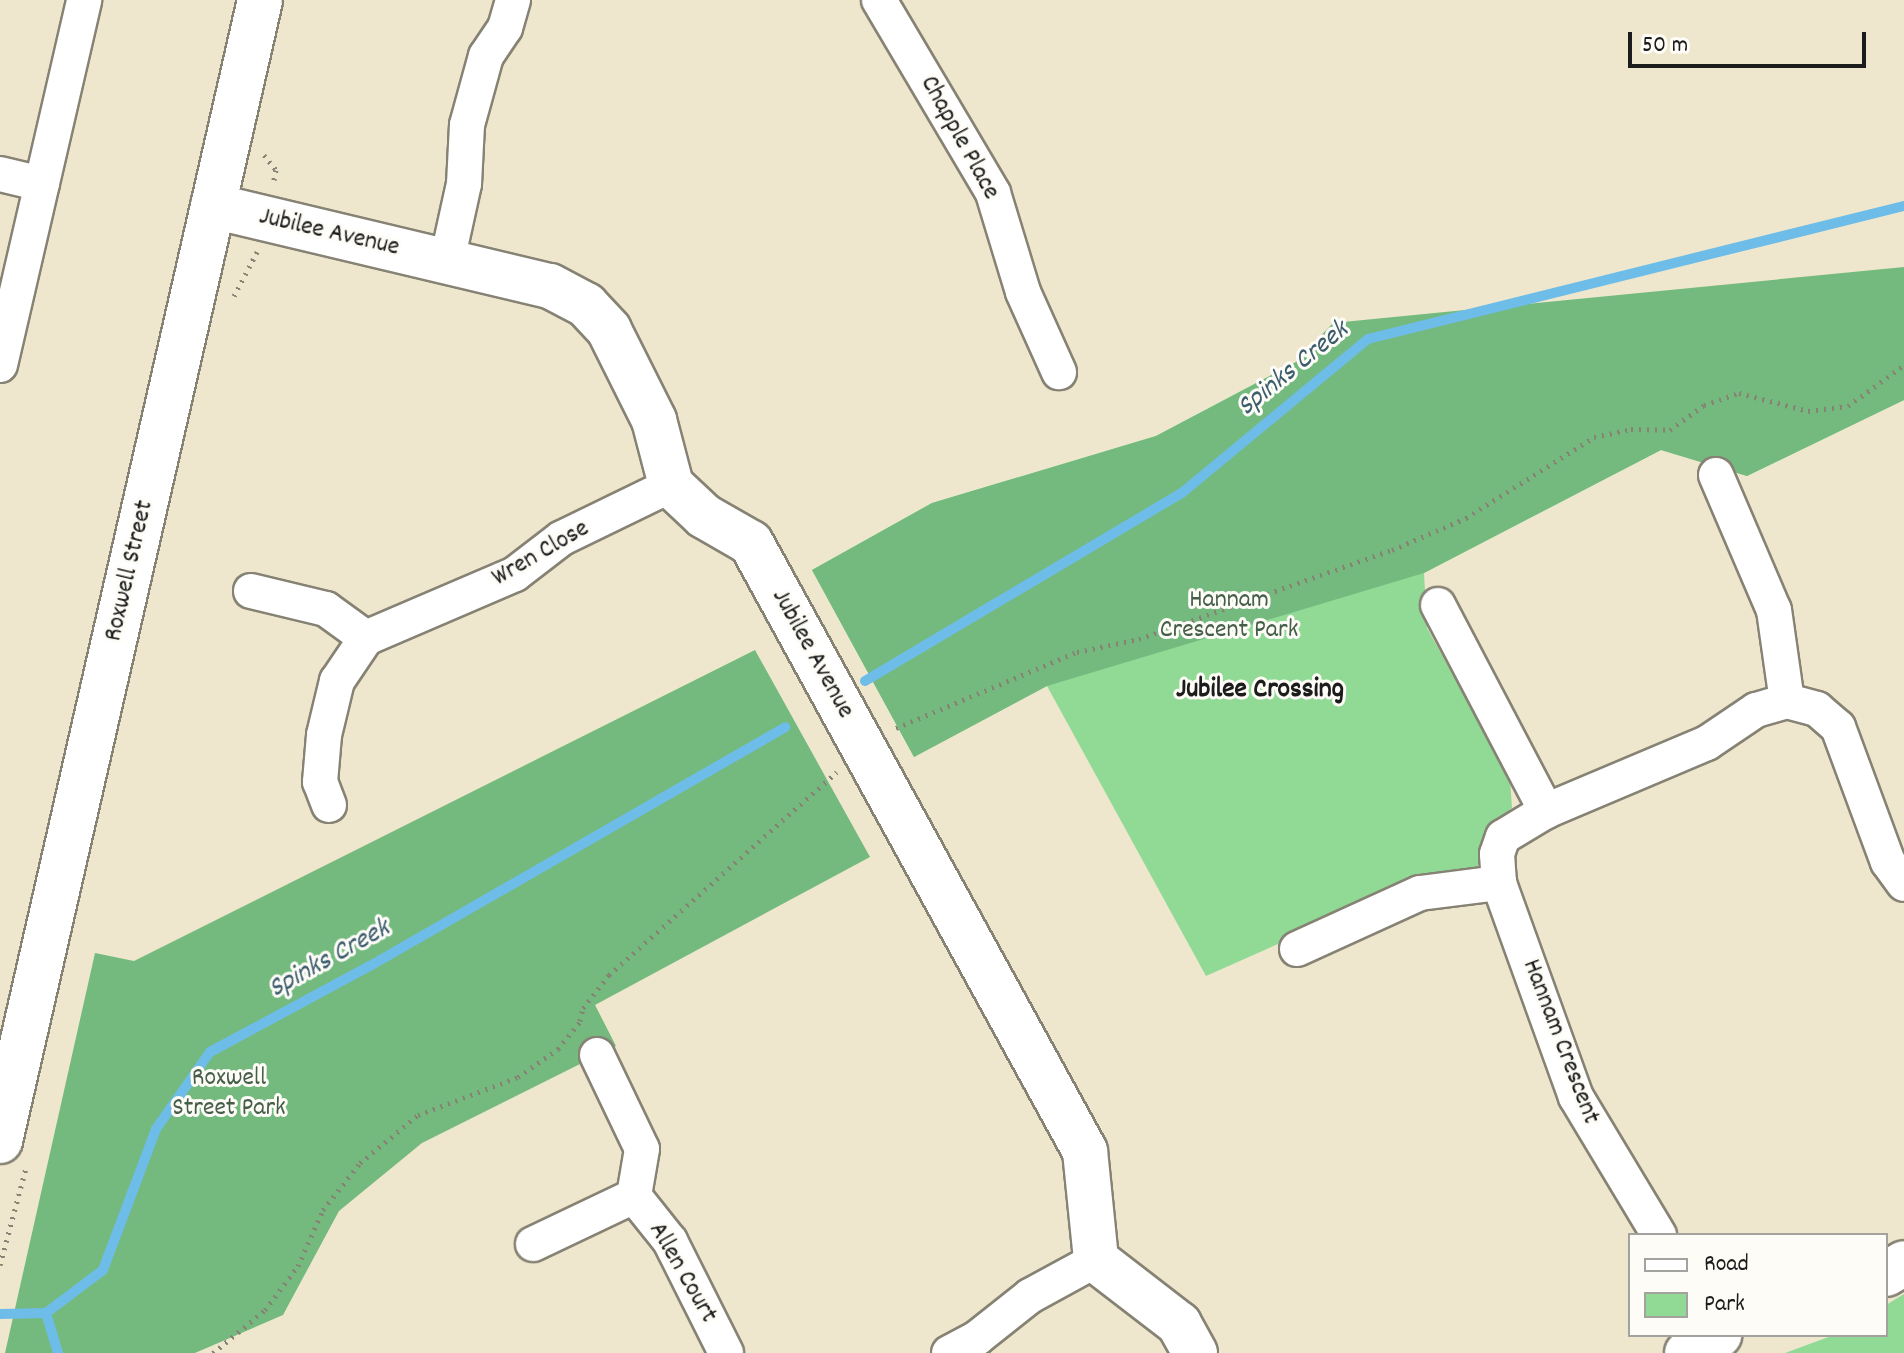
<!DOCTYPE html>
<style>
body{margin:0}
#map{position:relative;width:1904px;height:1353px;overflow:hidden;background:#efe7cd;font-family:Dekko,sans-serif}
div>[style]{position:absolute}
[style*='--x']{left:calc(var(--x)*1px);top:calc(var(--y)*1px);width:calc(var(--w)*1px);rotate:calc(var(--a)*1deg)}
.green>*{inset:0;background:#90da96}
.forest>*{inset:0;background:#74ba7f}
.stream>*{height:10px;margin:-5px;padding:0 5px;transform-origin:5px;border-radius:5px;background:#6dbde8}
.path>*{height:5px;margin-top:-2.5px;transform-origin:0;background:repeating-linear-gradient(90deg,#868274 0 2px,transparent 0 8px)}
.roads{filter:drop-shadow(2px 0 #868274) drop-shadow(-2px 0 #868274) drop-shadow(0 2px #868274) drop-shadow(0 -2px #868274)}
.minor>*{height:34px;margin:-17px;padding:0 17px;transform-origin:17px;border-radius:17px;background:#fff}
.tertiary>*{height:44px;margin:-22px;padding:0 22px;transform-origin:22px;border-radius:22px;background:#fff}
span{translate:-50% -50%;white-space:nowrap;text-align:center;line-height:1.15;-webkit-text-stroke:6px #fdfcf7;paint-order:stroke}
.street-label{font-size:26px;color:#1c1c1c}
.park-label{font-size:26px;color:#455e47}
.water-label{font-size:28px;color:#3c5c6e;font-style:italic}
.neighbourhood-label{font-size:28px;color:#1c1c1c;font-weight:700}
.legend{position:absolute;left:1628px;top:1233px;width:260px;height:104px;box-sizing:border-box;background:#fdfcf7;border:2px solid #a3a29f;margin:0;padding:10px 14px;list-style:none;font-size:24px;color:#1c1c1c}
.legend li{display:flex;align-items:center;gap:16px;height:40px}
.legend b{width:40px;border:2px solid #a3a29f}
.scale{position:absolute;left:1628px;top:32px;width:238px;height:36px;box-sizing:border-box;border:4px solid #1c1c1c;border-top:0;padding-left:10px;font-size:24px;line-height:28px;white-space:nowrap;color:#1c1c1c;-webkit-text-stroke:6px #fdfcf7;paint-order:stroke}
</style>
<div id="map">
<div class="green">
<div style="clip-path:polygon(1296px 362px,1904px 400px,1747px 476px,1661px 450px,1424px 573px,1427px 628px,1510px 778px,1512px 808px,1500px 819px,1477px 867px,1422px 880px,1206px 976px,1047px 686px,914px 757px,812px 570px,932px 503px,1156px 436px)"></div>
<div style="clip-path:polygon(1904px 1294px,1904px 1353px,1741px 1353px,1785px 1353px,1834px 1335px,1886px 1335px,1886px 1305px)"></div>
</div>
<div class="forest">
<div style="clip-path:polygon(1904px 267px,1904px 400px,1747px 476px,1661px 450px,1424px 573px,1047px 686px,914px 757px,812px 570px,932px 503px,1156px 436px,1296px 362px,1333px 323px)"></div>
<div style="clip-path:polygon(755px 650px,870px 857px,595px 1005px,616px 1046px,422px 1143px,339px 1211px,283px 1315px,195px 1353px,5px 1353px,95px 953px,134px 961px)"></div>
</div>
<div class="stream">
<div style="--x:865;--y:681;--w:370;--a:-30.7"></div>
<div style="--x:1183;--y:492;--w:240;--a:-39.6"></div>
<div style="--x:1368;--y:339;--w:552;--a:-13.94"></div>
<div style="--x:46;--y:1313;--w:42;--a:73.3"></div>
<div style="--x:0;--y:1314;--w:46;--a:-1.2"></div>
<div style="--x:46;--y:1313;--w:71;--a:-37"></div>
<div style="--x:103;--y:1270;--w:151;--a:-69.4"></div>
<div style="--x:156;--y:1129;--w:94;--a:-55"></div>
<div style="--x:210;--y:1052;--w:182;--a:-28.3"></div>
<div style="--x:370;--y:966;--w:479;--a:-29.9"></div>
</div>
<div class="path">
<div style="--x:264;--y:155;--w:19;--a:51"></div>
<div style="--x:276;--y:170;--w:14;--a:102"></div>
<div style="--x:234;--y:296;--w:50;--a:-62.4"></div>
<div style="--x:896;--y:728;--w:196;--a:-22.8"></div>
<div style="--x:1077;--y:652;--w:63;--a:-11.8"></div>
<div style="--x:1139;--y:639;--w:268;--a:-19.4"></div>
<div style="--x:1392;--y:550;--w:81;--a:-23.4"></div>
<div style="--x:1466;--y:518;--w:151;--a:-32.3"></div>
<div style="--x:1594;--y:437;--w:38;--a:-12"></div>
<div style="--x:1631;--y:429;--w:39;--a:1"></div>
<div style="--x:1670;--y:430;--w:42;--a:-36.3"></div>
<div style="--x:1704;--y:405;--w:37;--a:-19"></div>
<div style="--x:1739;--y:393;--w:71;--a:14.6"></div>
<div style="--x:1808;--y:411;--w:40;--a:-7.1"></div>
<div style="--x:1848;--y:406;--w:69;--a:-36.2"></div>
<div style="--x:580;--y:1021;--w:13;--a:-77"></div>
<div style="--x:583;--y:1008;--w:42;--a:-51.8"></div>
<div style="--x:609;--y:975;--w:305;--a:-41.7"></div>
<div style="--x:0;--y:1265;--w:100;--a:-75"></div>
<div style="--x:213;--y:1353;--w:67;--a:-39.6"></div>
<div style="--x:265;--y:1310;--w:55;--a:-53.1"></div>
<div style="--x:298;--y:1266;--w:61;--a:-65.9"></div>
<div style="--x:323;--y:1210;--w:60;--a:-51.8"></div>
<div style="--x:360;--y:1163;--w:75;--a:-39.6"></div>
<div style="--x:418;--y:1115;--w:107;--a:-20.8"></div>
<div style="--x:518;--y:1077;--w:49;--a:-35"></div>
<div style="--x:558;--y:1049;--w:36;--a:-51"></div>
</div>
<div class="roads">
<div class="minor">
<div style="--x:879;--y:0;--w:224;--a:59.4"></div>
<div style="--x:993;--y:193;--w:103;--a:73.1"></div>
<div style="--x:1023;--y:292;--w:88;--a:65.8"></div>
<div style="--x:0;--y:174;--w:43;--a:13.4"></div>
<div style="--x:447;--y:261;--w:79;--a:-77.6"></div>
<div style="--x:464;--y:184;--w:59;--a:-87.1"></div>
<div style="--x:467;--y:125;--w:72;--a:-74.6"></div>
<div style="--x:486;--y:56;--w:34;--a:-56"></div>
<div style="--x:505;--y:28;--w:29;--a:-74"></div>
<div style="--x:0;--y:365;--w:375;--a:-77"></div>
<div style="--x:1716;--y:475;--w:147;--a:66.8"></div>
<div style="--x:1774;--y:610;--w:92;--a:81.9"></div>
<div style="--x:251;--y:591;--w:77;--a:13.5"></div>
<div style="--x:326;--y:609;--w:49;--a:35.9"></div>
<div style="--x:1438;--y:605;--w:233;--a:62.3"></div>
<div style="--x:329;--y:805;--w:25;--a:-111"></div>
<div style="--x:320;--y:782;--w:47;--a:-85.1"></div>
<div style="--x:324;--y:735;--w:56;--a:-76.5"></div>
<div style="--x:337;--y:681;--w:52;--a:-56"></div>
<div style="--x:366;--y:638;--w:162;--a:-23.2"></div>
<div style="--x:515;--y:574;--w:59;--a:-37.5"></div>
<div style="--x:562;--y:538;--w:121;--a:-25.9"></div>
<div style="--x:1297;--y:949;--w:135;--a:-24.5"></div>
<div style="--x:1420;--y:893;--w:80;--a:-7.2"></div>
<div style="--x:597;--y:1055;--w:104;--a:64.4"></div>
<div style="--x:642;--y:1149;--w:48;--a:99.7"></div>
<div style="--x:634;--y:1196;--w:58;--a:51.3"></div>
<div style="--x:670;--y:1241;--w:125;--a:63.4"></div>
<div style="--x:1659;--y:1235;--w:161;--a:-121"></div>
<div style="--x:1576;--y:1097;--w:227;--a:-109.8"></div>
<div style="--x:1499;--y:883;--w:29;--a:-94"></div>
<div style="--x:1497;--y:854;--w:18;--a:-71"></div>
<div style="--x:1503;--y:837;--w:50;--a:-31.2"></div>
<div style="--x:1546;--y:811;--w:175;--a:-22.9"></div>
<div style="--x:1707;--y:743;--w:59;--a:-34"></div>
<div style="--x:1756;--y:710;--w:32;--a:-16"></div>
<div style="--x:1787;--y:701;--w:31;--a:15"></div>
<div style="--x:1817;--y:709;--w:28;--a:41"></div>
<div style="--x:1838;--y:727;--w:144;--a:69.7"></div>
<div style="--x:1888;--y:862;--w:27;--a:54"></div>
<div style="--x:533;--y:1244;--w:112;--a:-25.4"></div>
<div style="--x:949;--y:1353;--w:32;--a:-28"></div>
<div style="--x:977;--y:1338;--w:68;--a:-38.4"></div>
<div style="--x:1030;--y:1296;--w:75;--a:-28.6"></div>
</div>
<div class="tertiary">
<div style="--x:213;--y:206;--w:346;--a:13.4"></div>
<div style="--x:550;--y:286;--w:41;--a:27.8"></div>
<div style="--x:586;--y:305;--w:34;--a:47"></div>
<div style="--x:609;--y:330;--w:101;--a:63.4"></div>
<div style="--x:654;--y:420;--w:67;--a:75.3"></div>
<div style="--x:671;--y:485;--w:45;--a:43.2"></div>
<div style="--x:704;--y:516;--w:54;--a:29.9"></div>
<div style="--x:751;--y:543;--w:694;--a:61.22"></div>
<div style="--x:1085;--y:1151;--w:110;--a:84.2"></div>
<div style="--x:1096;--y:1260;--w:105;--a:37.6"></div>
<div style="--x:1179;--y:1324;--w:33;--a:61"></div>
<div style="--x:0;--y:1141;--w:1170;--a:-77.16"></div>
<div style="--x:1886;--y:1274;--w:21;--a:-31"></div>
<div style="--x:1687;--y:1353;--w:37;--a:-29"></div>
</div>
</div>
<div class="street-label">
<span style="left:959px;top:138px;rotate:61deg">Chapple Place</span>
<span style="left:329px;top:233px;rotate:13deg">Jubilee Avenue</span>
<span style="left:541px;top:554px;rotate:-30deg">Wren Close</span>
<span style="left:130px;top:571px;rotate:-77deg">Roxwell Street</span>
<span style="left:812px;top:654px;rotate:61deg">Jubilee Avenue</span>
<span style="left:1560px;top:1042px;rotate:69deg">Hannam Crescent</span>
<span style="left:682px;top:1273px;rotate:60deg">Allen Court</span>
</div>
<div class="park-label">
<span style="left:1229px;top:616px">Hannam<br>Crescent Park</span>
<span style="left:229px;top:1094px">Roxwell<br>Street Park</span>
</div>
<div class="water-label">
<span style="left:1294px;top:370px;rotate:-39deg">Spinks Creek</span>
<span style="left:330px;top:960px;rotate:-29deg">Spinks Creek</span>
</div>
<div class="neighbourhood-label">
<span style="left:1260px;top:691px">Jubilee Crossing</span>
</div>
<ul class="legend">
<li><b style="height:10px;background:#fff"></b>Road</li>
<li><b style="height:22px;background:#90da96"></b>Park</li>
</ul>
<div class="scale">50 m</div>
</div>
